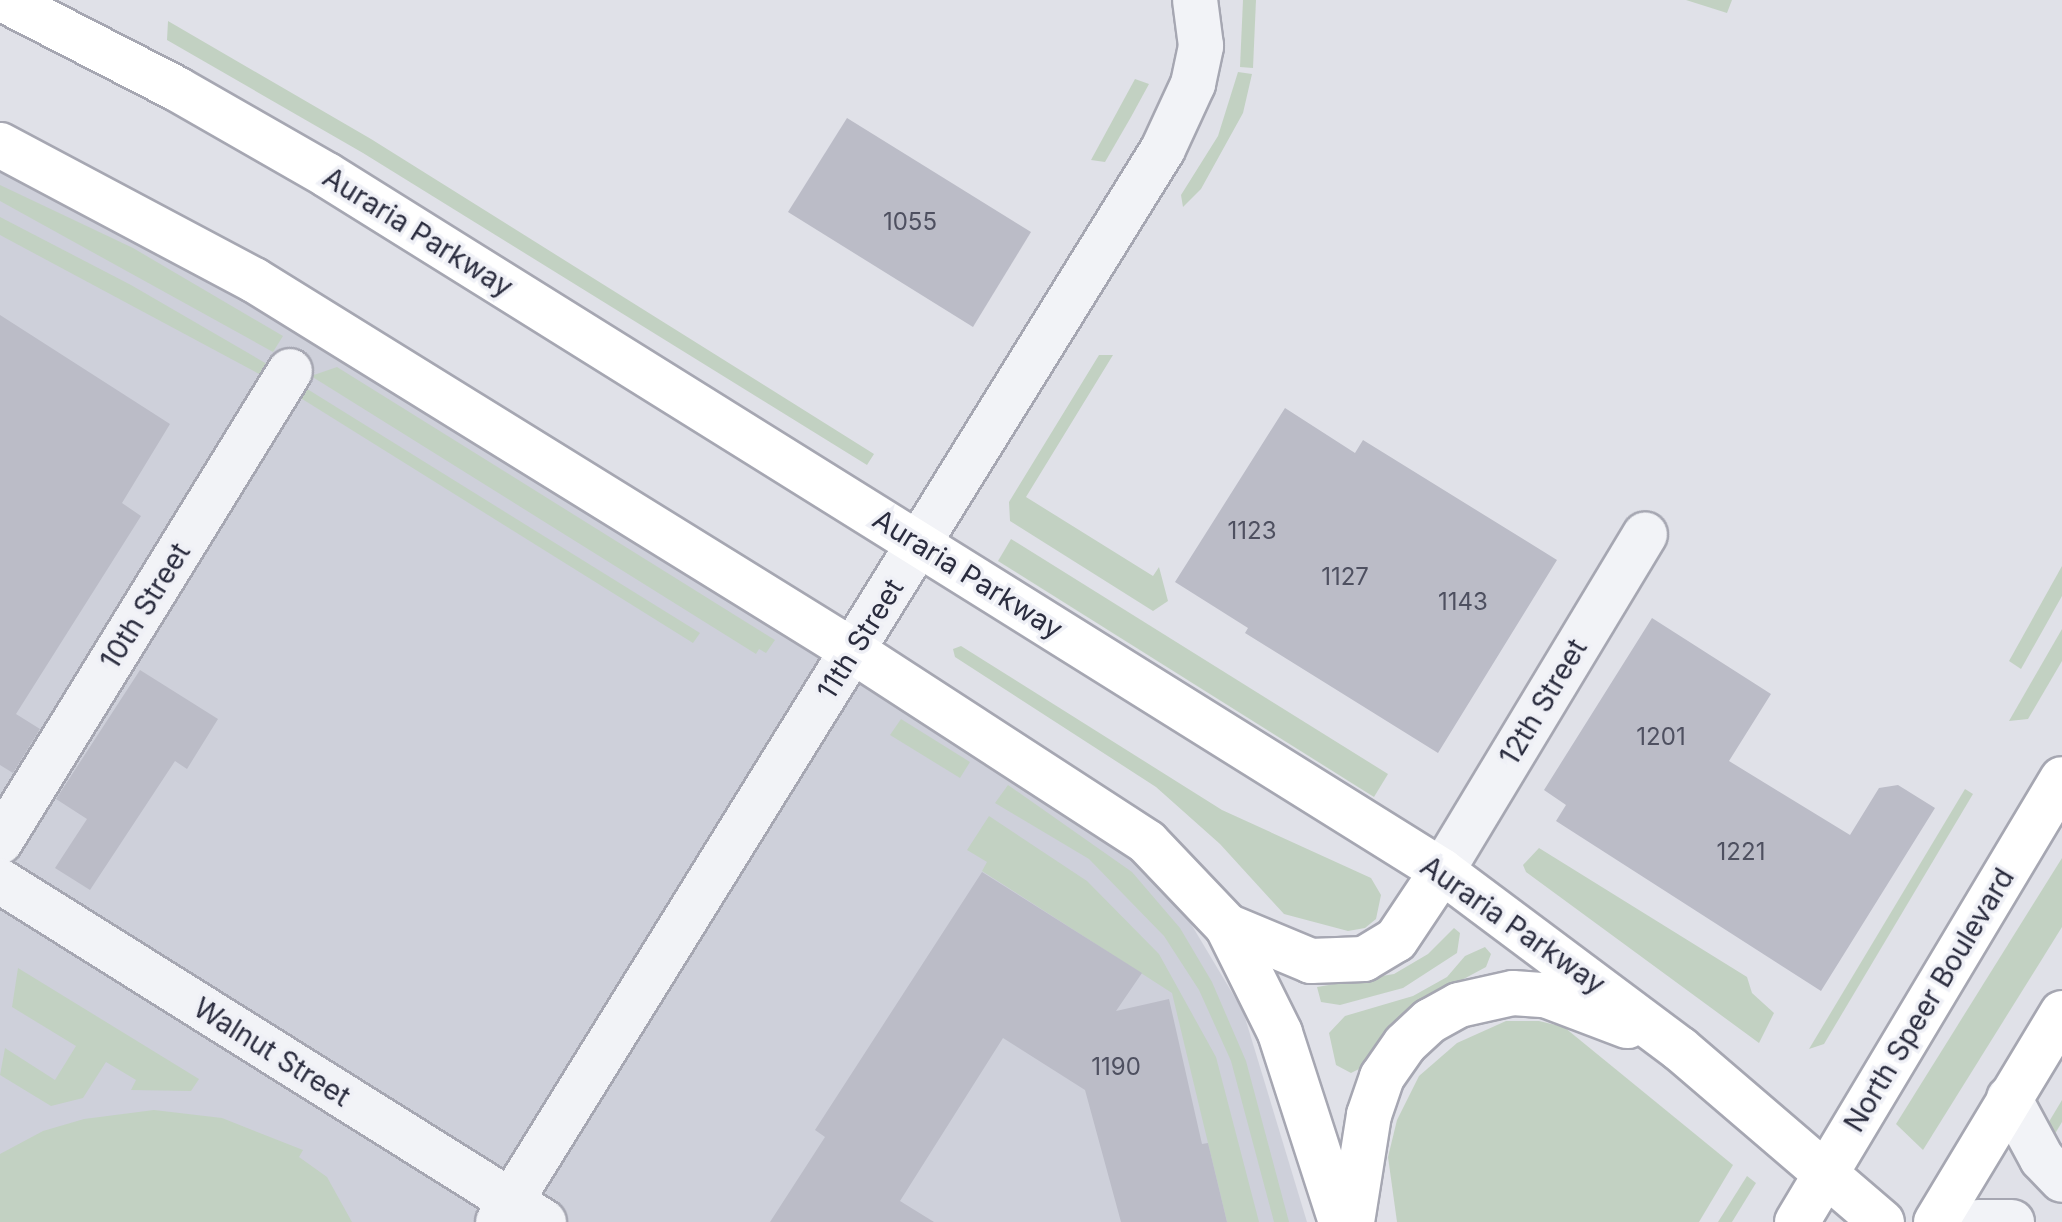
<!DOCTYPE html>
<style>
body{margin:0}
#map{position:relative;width:2062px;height:1222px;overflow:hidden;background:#e0e1e8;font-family:Inter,sans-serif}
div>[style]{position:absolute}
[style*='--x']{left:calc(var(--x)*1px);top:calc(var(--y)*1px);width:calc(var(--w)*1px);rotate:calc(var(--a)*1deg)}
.built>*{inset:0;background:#ced0da}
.green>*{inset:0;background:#c2d1c2}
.building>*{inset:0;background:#bbbcc7}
.roads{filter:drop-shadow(2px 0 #a6a7b2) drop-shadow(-2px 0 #a6a7b2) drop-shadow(0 2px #a6a7b2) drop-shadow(0 -2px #a6a7b2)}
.minor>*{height:44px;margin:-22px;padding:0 22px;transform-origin:22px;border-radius:22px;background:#f2f3f7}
.major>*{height:44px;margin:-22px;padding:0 22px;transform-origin:22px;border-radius:22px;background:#fff}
span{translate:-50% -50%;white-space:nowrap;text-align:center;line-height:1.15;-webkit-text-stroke:7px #eff0f6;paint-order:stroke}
.number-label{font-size:24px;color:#4e5060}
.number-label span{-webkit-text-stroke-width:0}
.street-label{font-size:28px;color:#2a2c3e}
</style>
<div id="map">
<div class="built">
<div style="clip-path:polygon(0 165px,295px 323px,1038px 788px,1166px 882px,1243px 1011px,1307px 1222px,0 1222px)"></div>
</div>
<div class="green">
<div style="clip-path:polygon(1243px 0,1256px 0,1253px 68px,1240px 67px)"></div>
<div style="clip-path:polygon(1686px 0,1732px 0,1727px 13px)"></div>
<div style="clip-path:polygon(168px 21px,371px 139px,874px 454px,867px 465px,363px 153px,167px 40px)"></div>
<div style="clip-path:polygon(1238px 72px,1252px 74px,1243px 113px,1201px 189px,1183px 207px,1181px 195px,1218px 136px)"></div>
<div style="clip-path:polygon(1135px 79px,1149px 84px,1131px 117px,1105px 162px,1091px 160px)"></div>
<div style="clip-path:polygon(0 185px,133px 248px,283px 336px,273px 352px,0 201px)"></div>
<div style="clip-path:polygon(0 217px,131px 285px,267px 364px,261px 375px,0 235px)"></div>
<div style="clip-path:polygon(1099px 355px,1113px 355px,1026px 497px,1153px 576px,1159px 567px,1168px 601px,1153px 611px,1010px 521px,1009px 502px)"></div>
<div style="clip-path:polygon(337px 367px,775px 640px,766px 653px,759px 649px,756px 654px,311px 376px)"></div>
<div style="clip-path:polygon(304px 387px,700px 633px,693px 643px,299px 397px)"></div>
<div style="clip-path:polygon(1011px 539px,1388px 774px,1374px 797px,998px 561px)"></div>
<div style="clip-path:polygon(2062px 566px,2062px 596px,2021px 669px,2009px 661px)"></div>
<div style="clip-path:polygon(2062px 629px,2062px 661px,2028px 719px,2009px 721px)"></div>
<div style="clip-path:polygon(961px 646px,1222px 810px,1371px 878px,1381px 895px,1376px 919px,1365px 928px,1348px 931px,1284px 914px,1220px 844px,1156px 787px,955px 657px,953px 649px)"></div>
<div style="clip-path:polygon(901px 719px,970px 762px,960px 778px,890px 735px)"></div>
<div style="clip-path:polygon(1008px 785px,1132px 872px,1180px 928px,1212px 982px,1246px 1061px,1289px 1222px,1274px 1222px,1231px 1061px,1199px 990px,1164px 936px,1089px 859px,995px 803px)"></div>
<div style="clip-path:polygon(1965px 789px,1973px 794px,1824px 1044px,1809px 1049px)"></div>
<div style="clip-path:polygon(989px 816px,1087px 881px,1159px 954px,1216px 1057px,1259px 1222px,1227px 1222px,1172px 993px,982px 871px,987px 862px,967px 850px)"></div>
<div style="clip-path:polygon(1539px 848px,1747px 977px,1752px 993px,1774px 1013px,1759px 1043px,1526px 872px,1523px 865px)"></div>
<div style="clip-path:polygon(2062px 858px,2062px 927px,1923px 1150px,1896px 1124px)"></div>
<div style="clip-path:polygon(1454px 928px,1460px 933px,1457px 953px,1403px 988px,1340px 1005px,1321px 1002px,1317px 987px,1394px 974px,1428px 954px)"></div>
<div style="clip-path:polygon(1485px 947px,1491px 954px,1486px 967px,1417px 1004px,1389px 1028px,1359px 1069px,1351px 1073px,1336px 1065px,1329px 1033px,1345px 1016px,1413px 996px,1447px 977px,1465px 956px)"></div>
<div style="clip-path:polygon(18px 968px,199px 1079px,191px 1091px,131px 1090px,136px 1080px,106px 1062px,83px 1098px,51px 1106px,0 1075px,5px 1048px,55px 1080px,76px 1046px,12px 1007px)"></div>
<div style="clip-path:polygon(1506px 1021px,1539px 1021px,1564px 1027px,1733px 1165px,1699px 1222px,1397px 1222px,1388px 1157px,1397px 1120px,1419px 1076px,1457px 1043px)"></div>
<div style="clip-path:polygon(2062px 1100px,2062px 1122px,2050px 1142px,2047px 1125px)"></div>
<div style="clip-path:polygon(154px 1110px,222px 1118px,303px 1150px,299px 1157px,327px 1177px,352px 1222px,0 1222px,0 1154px,43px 1131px,84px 1119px)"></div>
<div style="clip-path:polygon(1747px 1176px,1756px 1183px,1732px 1222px,1718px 1222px)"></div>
</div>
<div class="building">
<div style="clip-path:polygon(847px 118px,1031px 232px,973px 327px,788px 212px)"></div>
<div style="clip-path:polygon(0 315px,170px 424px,122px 503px,141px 516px,16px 714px,40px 729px,13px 773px,0 765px)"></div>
<div style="clip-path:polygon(1285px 408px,1355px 453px,1363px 440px,1557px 560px,1438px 753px,1245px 633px,1248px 628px,1175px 582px)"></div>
<div style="clip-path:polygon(1652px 618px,1771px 694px,1729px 761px,1850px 835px,1879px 788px,1898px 785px,1935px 808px,1821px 991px,1556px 821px,1566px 805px,1544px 790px)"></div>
<div style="clip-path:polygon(140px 670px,218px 719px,187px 769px,175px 761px,90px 890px,55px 868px,87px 819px,56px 799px)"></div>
<div style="clip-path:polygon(982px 872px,1142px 973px,1116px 1011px,1169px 999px,1202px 1144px,1208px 1143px,1227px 1222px,1121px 1222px,1085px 1090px,1003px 1038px,900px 1201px,934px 1222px,770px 1222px,825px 1137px,815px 1130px)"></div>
</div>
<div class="roads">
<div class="minor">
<div style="--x:0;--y:842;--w:553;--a:-58.38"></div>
<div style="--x:1442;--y:871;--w:393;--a:-58.9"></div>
<div style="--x:0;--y:881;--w:642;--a:32.08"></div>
<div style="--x:2009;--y:1098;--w:69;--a:61.6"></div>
<div style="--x:2042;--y:1159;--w:29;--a:46"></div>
<div style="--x:498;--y:1222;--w:1262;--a:-58.21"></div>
<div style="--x:1163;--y:149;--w:72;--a:-65.2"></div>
<div style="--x:1193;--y:84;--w:39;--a:-78"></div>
<div style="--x:1201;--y:46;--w:46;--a:-97.4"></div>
<div style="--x:1978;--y:1222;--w:34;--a:0"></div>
</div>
<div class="major">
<div style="--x:4;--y:0;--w:195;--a:27.2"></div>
<div style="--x:177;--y:89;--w:173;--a:29.8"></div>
<div style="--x:327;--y:175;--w:1314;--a:31.97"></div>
<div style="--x:1442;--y:871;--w:297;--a:36.8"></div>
<div style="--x:1680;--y:1049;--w:266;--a:40.6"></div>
<div style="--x:0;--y:145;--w:288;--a:28"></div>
<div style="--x:254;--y:280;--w:705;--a:31.77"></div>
<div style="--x:853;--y:651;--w:351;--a:33"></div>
<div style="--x:1147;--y:842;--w:116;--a:46.4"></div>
<div style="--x:1227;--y:926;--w:119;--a:63.6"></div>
<div style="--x:1280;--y:1033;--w:199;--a:72.1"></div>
<div style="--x:1227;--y:926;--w:91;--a:22.6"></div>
<div style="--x:1311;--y:961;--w:53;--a:-2.2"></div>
<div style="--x:1364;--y:959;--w:37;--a:-31"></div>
<div style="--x:1396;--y:940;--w:83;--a:-56.3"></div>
<div style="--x:1352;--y:1222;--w:108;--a:-81"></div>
<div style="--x:1369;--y:1115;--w:40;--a:-71.1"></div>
<div style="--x:1382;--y:1077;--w:40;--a:-55.1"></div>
<div style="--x:1405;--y:1044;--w:34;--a:-43"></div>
<div style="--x:1430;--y:1021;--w:33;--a:-29"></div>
<div style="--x:1459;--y:1005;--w:55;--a:-12.5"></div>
<div style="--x:1513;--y:993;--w:32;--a:4"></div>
<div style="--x:1545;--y:995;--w:88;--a:20.7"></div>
<div style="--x:1797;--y:1222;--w:516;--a:-59.11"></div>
<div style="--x:1936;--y:1222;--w:244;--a:-58.9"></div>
</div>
</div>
<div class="number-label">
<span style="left:910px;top:222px">1055</span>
<span style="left:1252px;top:531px">1123</span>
<span style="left:1345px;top:577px">1127</span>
<span style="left:1463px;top:602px">1143</span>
<span style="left:1661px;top:737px">1201</span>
<span style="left:1741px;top:852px">1221</span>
<span style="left:1116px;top:1067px">1190</span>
</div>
<div class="street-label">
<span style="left:418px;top:232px;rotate:32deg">Auraria Parkway</span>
<span style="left:968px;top:574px;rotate:32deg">Auraria Parkway</span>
<span style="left:145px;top:606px;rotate:-58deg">10th Street</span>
<span style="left:860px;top:639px;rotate:-58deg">11th Street</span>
<span style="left:1543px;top:702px;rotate:-59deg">12th Street</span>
<span style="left:1513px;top:925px;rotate:35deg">Auraria Parkway</span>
<span style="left:1929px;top:1000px;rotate:-59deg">North Speer Boulevard</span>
<span style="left:272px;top:1052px;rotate:32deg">Walnut Street</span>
</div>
</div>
